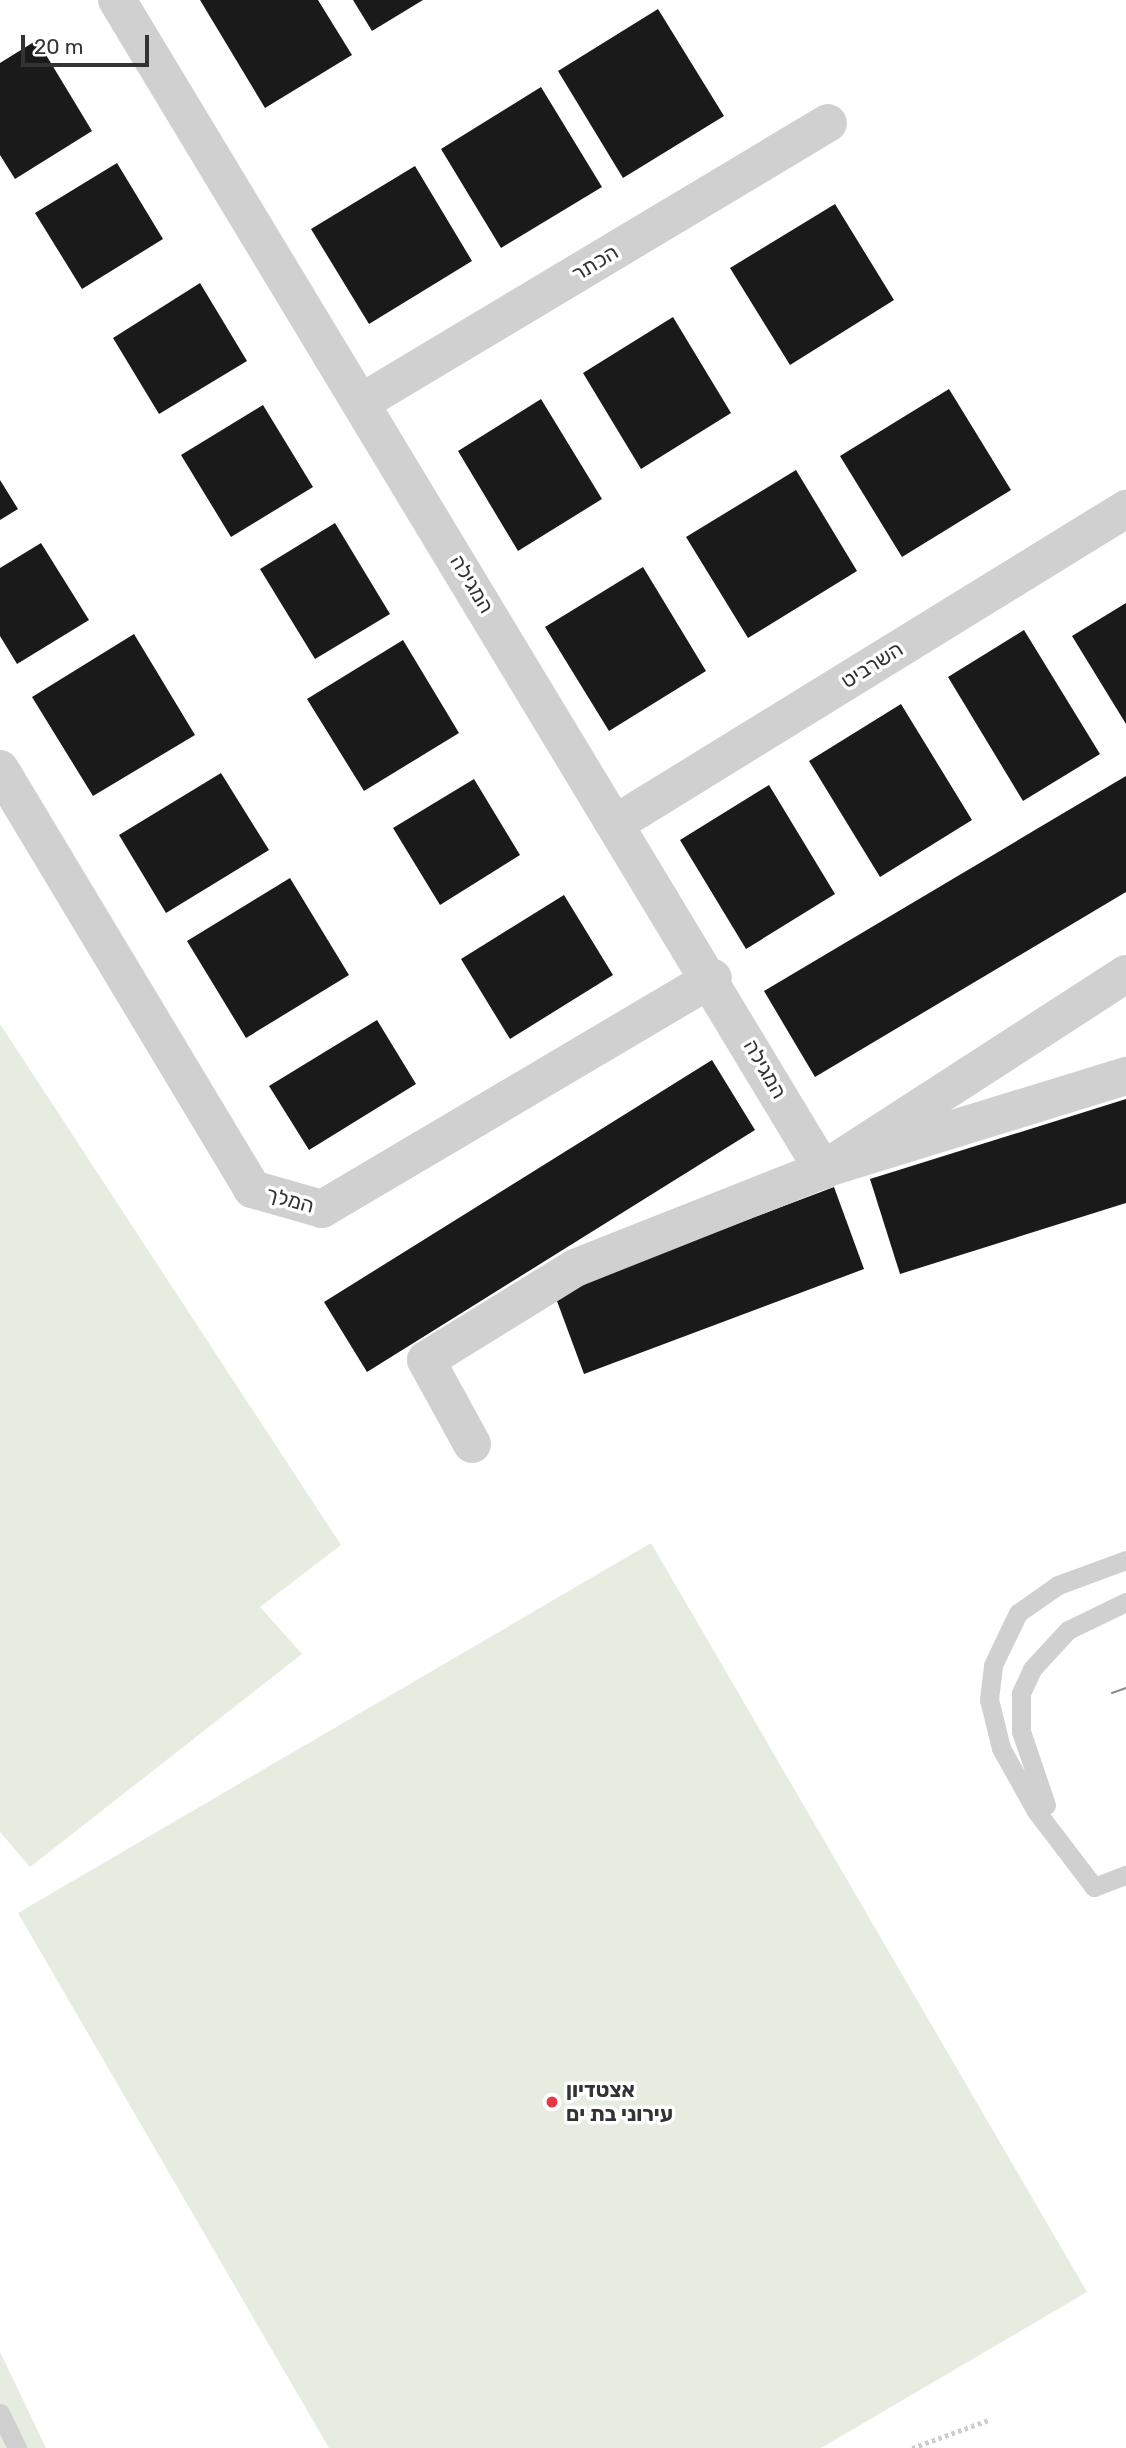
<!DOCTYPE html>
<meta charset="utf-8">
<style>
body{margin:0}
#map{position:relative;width:1126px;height:2448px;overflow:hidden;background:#fff;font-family:Rubik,"Noto Sans Hebrew",sans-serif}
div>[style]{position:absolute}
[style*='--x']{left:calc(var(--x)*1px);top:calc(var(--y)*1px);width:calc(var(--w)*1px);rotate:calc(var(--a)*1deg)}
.green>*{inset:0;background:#e6ecdf}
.building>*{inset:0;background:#1a1a1a}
.path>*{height:4.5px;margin-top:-2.25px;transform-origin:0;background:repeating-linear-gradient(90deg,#cdcdcd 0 3.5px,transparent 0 7px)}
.service>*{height:19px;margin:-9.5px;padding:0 9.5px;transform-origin:9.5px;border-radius:9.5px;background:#d0d0d0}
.minor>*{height:38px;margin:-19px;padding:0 19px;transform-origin:19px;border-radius:19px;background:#d0d0d0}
.tram>*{height:2px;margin:-1px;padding:0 1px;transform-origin:1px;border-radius:1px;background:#888}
.dots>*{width:19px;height:19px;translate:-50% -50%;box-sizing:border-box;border:4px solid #fff;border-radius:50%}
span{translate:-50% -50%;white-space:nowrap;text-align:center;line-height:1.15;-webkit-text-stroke:7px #fff;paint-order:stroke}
.street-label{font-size:21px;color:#333}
.poi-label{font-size:21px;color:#333;font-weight:700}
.left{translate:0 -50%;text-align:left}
.scale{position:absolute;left:21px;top:35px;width:128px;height:32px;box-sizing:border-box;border:4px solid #333;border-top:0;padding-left:9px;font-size:21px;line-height:24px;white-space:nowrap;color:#333;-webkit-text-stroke:5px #fff;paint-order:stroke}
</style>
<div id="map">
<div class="green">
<div style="clip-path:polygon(0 1024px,341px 1545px,260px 1607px,302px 1654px,30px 1867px,0 1832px)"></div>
<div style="clip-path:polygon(651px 1543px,1087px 2292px,821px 2448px,329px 2448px,18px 1913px)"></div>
<div style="clip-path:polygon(0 2352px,46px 2448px,0 2448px)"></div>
</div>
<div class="building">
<div style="clip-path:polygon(200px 0,318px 0,352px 55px,265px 108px)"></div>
<div style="clip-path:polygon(353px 0,423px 0,372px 31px)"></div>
<div style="clip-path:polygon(658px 9px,724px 116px,623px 178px,558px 71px)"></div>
<div style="clip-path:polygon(37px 40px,92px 131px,15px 179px,0 155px,0 63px)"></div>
<div style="clip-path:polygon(541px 87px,602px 187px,501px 248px,441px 149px)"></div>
<div style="clip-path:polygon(117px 163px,163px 239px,82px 289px,35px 213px)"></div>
<div style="clip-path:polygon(415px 166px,472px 261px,369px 324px,311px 229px)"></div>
<div style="clip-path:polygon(835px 204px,894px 300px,790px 365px,730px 268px)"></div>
<div style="clip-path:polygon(200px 283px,247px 361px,159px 414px,113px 338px)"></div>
<div style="clip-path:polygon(673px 317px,731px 413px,641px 469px,583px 373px)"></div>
<div style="clip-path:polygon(949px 389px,1011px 490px,902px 557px,840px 456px)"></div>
<div style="clip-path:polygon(541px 399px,602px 499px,518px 551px,458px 451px)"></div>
<div style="clip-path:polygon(263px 405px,313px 487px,231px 537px,181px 455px)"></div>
<div style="clip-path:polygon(796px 470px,857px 571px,748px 638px,686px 537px)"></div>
<div style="clip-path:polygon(0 480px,18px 509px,0 520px)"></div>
<div style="clip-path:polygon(335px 523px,390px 614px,315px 659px,260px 569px)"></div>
<div style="clip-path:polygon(41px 543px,89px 620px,17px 664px,0 636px,0 568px)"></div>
<div style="clip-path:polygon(643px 567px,706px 671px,609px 731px,545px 627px)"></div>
<div style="clip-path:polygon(1126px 603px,1126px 724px,1072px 636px)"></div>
<div style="clip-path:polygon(1024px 630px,1100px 754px,1023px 801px,948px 677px)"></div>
<div style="clip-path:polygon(134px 634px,195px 735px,93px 796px,32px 697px)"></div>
<div style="clip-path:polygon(403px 640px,459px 733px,364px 791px,307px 699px)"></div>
<div style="clip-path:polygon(901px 704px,972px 820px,880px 877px,809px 761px)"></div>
<div style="clip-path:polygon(221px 773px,269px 850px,166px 913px,119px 835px)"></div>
<div style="clip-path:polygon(1126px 776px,1126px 892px,815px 1077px,764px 991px)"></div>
<div style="clip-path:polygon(474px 779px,520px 855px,440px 905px,393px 828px)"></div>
<div style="clip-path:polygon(769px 785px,835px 894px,746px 949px,680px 840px)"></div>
<div style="clip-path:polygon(290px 878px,349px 975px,246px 1038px,187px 941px)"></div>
<div style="clip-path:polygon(564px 895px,613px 975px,510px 1039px,461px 959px)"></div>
<div style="clip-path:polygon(377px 1020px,416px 1084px,309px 1150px,269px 1086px)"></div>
<div style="clip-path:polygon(712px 1060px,755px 1130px,367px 1372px,324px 1302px)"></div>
<div style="clip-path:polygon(1126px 1099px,1126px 1203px,900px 1274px,870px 1179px)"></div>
<div style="clip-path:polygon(834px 1187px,864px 1269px,584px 1374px,554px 1293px)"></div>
</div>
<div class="path">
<div style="--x:912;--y:2448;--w:82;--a:-20"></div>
</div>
<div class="service">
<div style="--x:1046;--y:1805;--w:78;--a:-108.7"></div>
<div style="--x:1021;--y:1731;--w:38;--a:-90"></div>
<div style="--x:1021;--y:1693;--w:26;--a:-65"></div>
<div style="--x:1032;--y:1669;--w:53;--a:-47.3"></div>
<div style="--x:1068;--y:1630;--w:64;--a:-25.8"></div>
<div style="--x:1094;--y:1887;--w:96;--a:-127.3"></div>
<div style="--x:1036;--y:1811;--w:72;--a:-119.1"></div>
<div style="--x:1001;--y:1748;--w:50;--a:-103.8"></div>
<div style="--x:989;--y:1699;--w:34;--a:-83"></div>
<div style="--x:993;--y:1665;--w:58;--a:-64.3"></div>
<div style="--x:1018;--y:1613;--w:49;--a:-35"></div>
<div style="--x:1058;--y:1585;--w:72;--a:-20.2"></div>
<div style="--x:1094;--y:1887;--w:34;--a:-21"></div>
<div style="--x:0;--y:2413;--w:39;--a:64"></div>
</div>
<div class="minor">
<div style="--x:117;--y:0;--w:1367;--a:58.89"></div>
<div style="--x:823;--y:1170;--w:361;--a:-32.9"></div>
<div style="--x:362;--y:402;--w:543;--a:-30.91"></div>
<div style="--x:0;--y:769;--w:490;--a:59"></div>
<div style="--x:252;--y:1189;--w:73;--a:15.9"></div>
<div style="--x:322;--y:1209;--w:454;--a:-30.6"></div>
<div style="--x:618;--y:822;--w:597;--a:-31.64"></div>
<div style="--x:472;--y:1444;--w:96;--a:-118.7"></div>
<div style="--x:426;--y:1360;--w:175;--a:-31.7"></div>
<div style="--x:575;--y:1268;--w:274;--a:-21.6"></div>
<div style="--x:830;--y:1167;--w:310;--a:-17.1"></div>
</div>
<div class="tram">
<div style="--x:1112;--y:1693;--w:15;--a:-20"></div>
</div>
<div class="dots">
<div style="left:552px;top:2102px;background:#e63946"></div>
</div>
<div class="street-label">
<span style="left:595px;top:263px;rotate:-31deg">הכתר</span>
<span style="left:472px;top:584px;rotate:59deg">המגילה</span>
<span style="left:872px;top:665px;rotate:-32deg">השרביט</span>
<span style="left:765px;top:1069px;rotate:60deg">המגילה</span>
<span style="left:290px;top:1200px;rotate:15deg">המלך</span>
</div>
<div class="poi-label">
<span class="left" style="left:566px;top:2102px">אצטדיון<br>עירוני בת ים</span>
</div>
<div class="scale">20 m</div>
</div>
